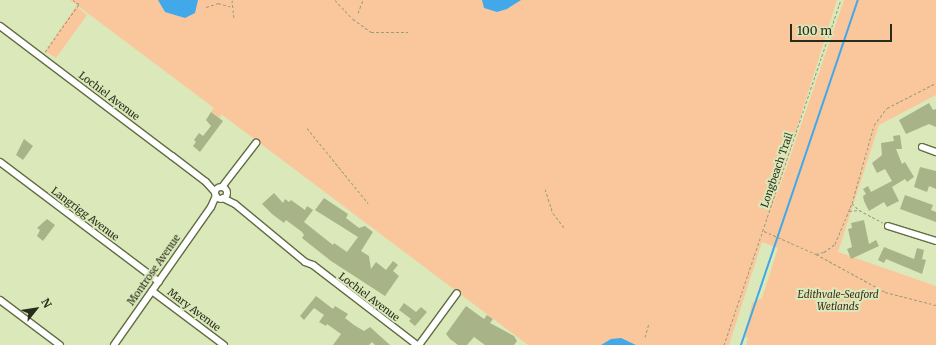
<!DOCTYPE html>
<style>
body{margin:0}
#map{position:relative;width:936px;height:345px;overflow:hidden;background:#dbe8ba;font-family:Merriweather,serif}
div>[style]{position:absolute}
[style*='--x']{left:calc(var(--x)*1px);top:calc(var(--y)*1px);width:calc(var(--w)*1px);rotate:calc(var(--a)*1deg)}
.green>*{inset:0;background:#fac79d}
.water>*{inset:0;background:#41a8e9}
.stream>*{height:2px;margin:-1px;padding:0 1px;transform-origin:1px;border-radius:1px;background:#41a8e9}
.building>*{inset:0;background:#a8b488}
.path>*{height:1px;margin-top:-0.5px;transform-origin:0;background:repeating-linear-gradient(90deg,#959f7c 0 3px,transparent 0 5px)}
.roads{filter:drop-shadow(1px 0 #626d43) drop-shadow(-1px 0 #626d43) drop-shadow(0 1px #626d43) drop-shadow(0 -1px #626d43)}
.street>*{height:6px;margin:-3px;padding:0 3px;transform-origin:3px;border-radius:3px;background:#fff}
.street>.ring{margin:-3px;padding:0;box-sizing:content-box;background:none;border:6px solid #fff;border-radius:50%}
span{translate:-50% -50%;white-space:nowrap;text-align:center;line-height:1.15;-webkit-text-stroke:4px #dbe8ba;paint-order:stroke}
.street-label{font-size:10px;color:#282d1b}
.park-label{font-size:10px;color:#422f1e;font-style:italic}
.north{position:absolute;left:16px;top:289px;width:40px;height:40px;-webkit-text-stroke:3px #dbe8ba;paint-order:stroke;rotate:60deg;font-size:11px;font-weight:700;line-height:16px;text-align:center;color:#282d1b}
.north::after{content:'';display:block;margin:auto;width:14px;height:18px;background:#282d1b;clip-path:polygon(50% 0,100% 100%,50% 72%,0 100%)}
.scale{position:absolute;left:790px;top:24px;width:102px;height:18px;box-sizing:border-box;border:2px solid #282d1b;border-top:0;padding-left:5px;font-size:12px;line-height:14px;white-space:nowrap;color:#282d1b;-webkit-text-stroke:3px #dbe8ba;paint-order:stroke}
</style>
<div id="map">
<div class="green">
<div style="clip-path:polygon(70px 0,837px 0,770px 215px,844px 0,936px 0,936px 95px,879px 125px,838px 252px,936px 286px,936px 345px,746px 345px,748px 338px,745px 337px,752px 303px,762px 298px,778px 248px,762px 242px,729px 345px,528px 345px,221px 114px,220px 118px,211px 112px,214px 108px)"></div>
<div style="clip-path:polygon(76px 6px,87px 15px,56px 58px,45px 51px)"></div>
</div>
<div class="water">
<div style="clip-path:polygon(158px 0,198px 0,195px 13px,185px 18px,165px 12px)"></div>
<div style="clip-path:polygon(482px 0,521px 0,507px 9px,497px 12px,484px 8px)"></div>
<div style="clip-path:polygon(621px 338px,636px 345px,601px 345px,611px 339px)"></div>
</div>
<div class="stream">
<div style="--x:741;--y:345;--w:364;--a:-71.3"></div>
</div>
<div class="building">
<div style="clip-path:polygon(929px 103px,933px 110px,936px 109px,936px 127px,929px 124px,906px 134px,899px 120px)"></div>
<div style="clip-path:polygon(211px 112px,223px 121px,200px 152px,193px 146px,196px 142px,194px 140px,199px 133px,203px 136px,211px 126px,206px 120px)"></div>
<div style="clip-path:polygon(900px 135px,902px 149px,896px 149px,902px 164px,905px 162px,914px 177px,907px 182px,905px 179px,892px 187px,899px 201px,887px 207px,884px 202px,869px 211px,864px 201px,863px 196px,866px 194px,863px 189px,868px 186px,871px 192px,892px 181px,885px 169px,877px 173px,872px 163px,882px 155px,881px 143px,894px 141px,893px 136px)"></div>
<div style="clip-path:polygon(24px 139px,33px 146px,23px 160px,16px 155px)"></div>
<div style="clip-path:polygon(920px 167px,936px 171px,936px 189px,929px 186px,927px 192px,914px 187px)"></div>
<div style="clip-path:polygon(274px 193px,283px 203px,285px 199px,289px 202px,291px 200px,305px 210px,307px 206px,313px 210px,304px 222px,333px 245px,334px 243px,347px 252px,358px 237px,315px 210px,324px 198px,348px 214px,346px 218px,359px 228px,365px 226px,373px 232px,361px 251px,369px 256px,371px 269px,376px 262px,386px 270px,393px 261px,398px 265px,393px 271px,399px 276px,385px 296px,331px 261px,302px 238px,304px 235px,302px 232px,286px 220px,284px 223px,272px 214px,262px 204px)"></div>
<div style="clip-path:polygon(905px 195px,933px 205px,931px 210px,936px 212px,936px 222px,900px 209px)"></div>
<div style="clip-path:polygon(47px 219px,55px 225px,43px 241px,37px 236px,40px 230px,37px 228px)"></div>
<div style="clip-path:polygon(864px 220px,869px 244px,876px 240px,879px 246px,851px 259px,847px 249px,852px 247px,848px 229px,852px 228px,851px 223px)"></div>
<div style="clip-path:polygon(884px 247px,914px 259px,917px 248px,924px 250px,922px 259px,926px 260px,922px 274px,886px 259px,884px 263px,878px 260px)"></div>
<div style="clip-path:polygon(316px 296px,333px 309px,335px 306px,348px 314px,345px 318px,354px 325px,364px 331px,370px 327px,390px 345px,375px 345px,372px 342px,369px 345px,333px 345px,341px 334px,327px 324px,326px 326px,319px 322px,324px 315px,314px 308px,304px 320px,300px 316px)"></div>
<div style="clip-path:polygon(404px 303px,416px 312px,421px 307px,427px 312px,415px 326px,409px 321px,411px 319px,399px 310px)"></div>
<div style="clip-path:polygon(466px 306px,484px 319px,487px 315px,493px 319px,490px 323px,514px 336px,517px 341px,514px 345px,485px 345px,474px 337px,467px 345px,458px 345px,450px 339px,446px 334px)"></div>
</div>
<div class="path">
<div style="--x:232;--y:0;--w:19;--a:84"></div>
<div style="--x:335;--y:0;--w:26;--a:47"></div>
<div style="--x:353;--y:19;--w:22;--a:36"></div>
<div style="--x:371;--y:32;--w:37;--a:0"></div>
<div style="--x:206;--y:7;--w:13;--a:-18"></div>
<div style="--x:218;--y:3;--w:15;--a:16"></div>
<div style="--x:358;--y:13;--w:14;--a:-69"></div>
<div style="--x:45;--y:52;--w:59;--a:-54.7"></div>
<div style="--x:79;--y:4;--w:7;--a:-146"></div>
<div style="--x:307;--y:128;--w:97;--a:50.9"></div>
<div style="--x:545;--y:189;--w:25;--a:72"></div>
<div style="--x:553;--y:213;--w:20;--a:53"></div>
<div style="--x:852;--y:203;--w:10;--a:45"></div>
<div style="--x:849;--y:211;--w:10;--a:-6"></div>
<div style="--x:859;--y:210;--w:27;--a:28"></div>
<div style="--x:764;--y:231;--w:57;--a:23.9"></div>
<div style="--x:816;--y:254;--w:79;--a:28.8"></div>
<div style="--x:885;--y:292;--w:53;--a:14.3"></div>
<div style="--x:816;--y:254;--w:8;--a:-14"></div>
<div style="--x:824;--y:252;--w:14;--a:-36"></div>
<div style="--x:835;--y:244;--w:44;--a:-67.5"></div>
<div style="--x:852;--y:203;--w:81;--a:-74.2"></div>
<div style="--x:874;--y:125;--w:21;--a:-53"></div>
<div style="--x:887;--y:108;--w:55;--a:-27"></div>
<div style="--x:645;--y:337;--w:15;--a:-74"></div>
<div style="--x:724;--y:345;--w:364;--a:-71.3"></div>
</div>
<div class="roads">
<div class="street">
<div style="--x:0;--y:26;--w:216;--a:37.1"></div>
<div style="--x:172;--y:156;--w:43;--a:37.4"></div>
<div style="--x:206;--y:182;--w:13;--a:48"></div>
<div style="--x:922;--y:147;--w:15;--a:20"></div>
<div style="--x:0;--y:162;--w:199;--a:37"></div>
<div style="--x:222;--y:187;--w:56;--a:-52.3"></div>
<div class="ring" style="left:215px;top:187px;width:6px;height:6px"></div>
<div style="--x:223;--y:198;--w:13;--a:27"></div>
<div style="--x:235;--y:204;--w:91;--a:39.6"></div>
<div style="--x:305;--y:262;--w:9;--a:21"></div>
<div style="--x:313;--y:265;--w:131;--a:37.6"></div>
<div style="--x:888;--y:226;--w:50;--a:17.4"></div>
<div style="--x:152;--y:291;--w:90;--a:36.9"></div>
<div style="--x:0;--y:300;--w:75;--a:36.9"></div>
<div style="--x:114;--y:345;--w:169;--a:-54.9"></div>
<div style="--x:211;--y:207;--w:12;--a:-66"></div>
<div style="--x:419;--y:345;--w:64;--a:-53.8"></div>
</div>
</div>
<div class="street-label">
<span style="left:109px;top:96px;rotate:37deg">Lochiel Avenue</span>
<span style="left:777px;top:170px;rotate:-71deg">Longbeach Trail</span>
<span style="left:85px;top:214px;rotate:37deg">Langrigg Avenue</span>
<span style="left:154px;top:270px;rotate:-55deg">Montrose Avenue</span>
<span style="left:369px;top:297px;rotate:37deg">Lochiel Avenue</span>
<span style="left:194px;top:310px;rotate:37deg">Mary Avenue</span>
</div>
<div class="park-label">
<span style="left:838px;top:300px">Edithvale-Seaford<br>Wetlands</span>
</div>
<div class="north">N</div>
<div class="scale">100 m</div>
</div>
